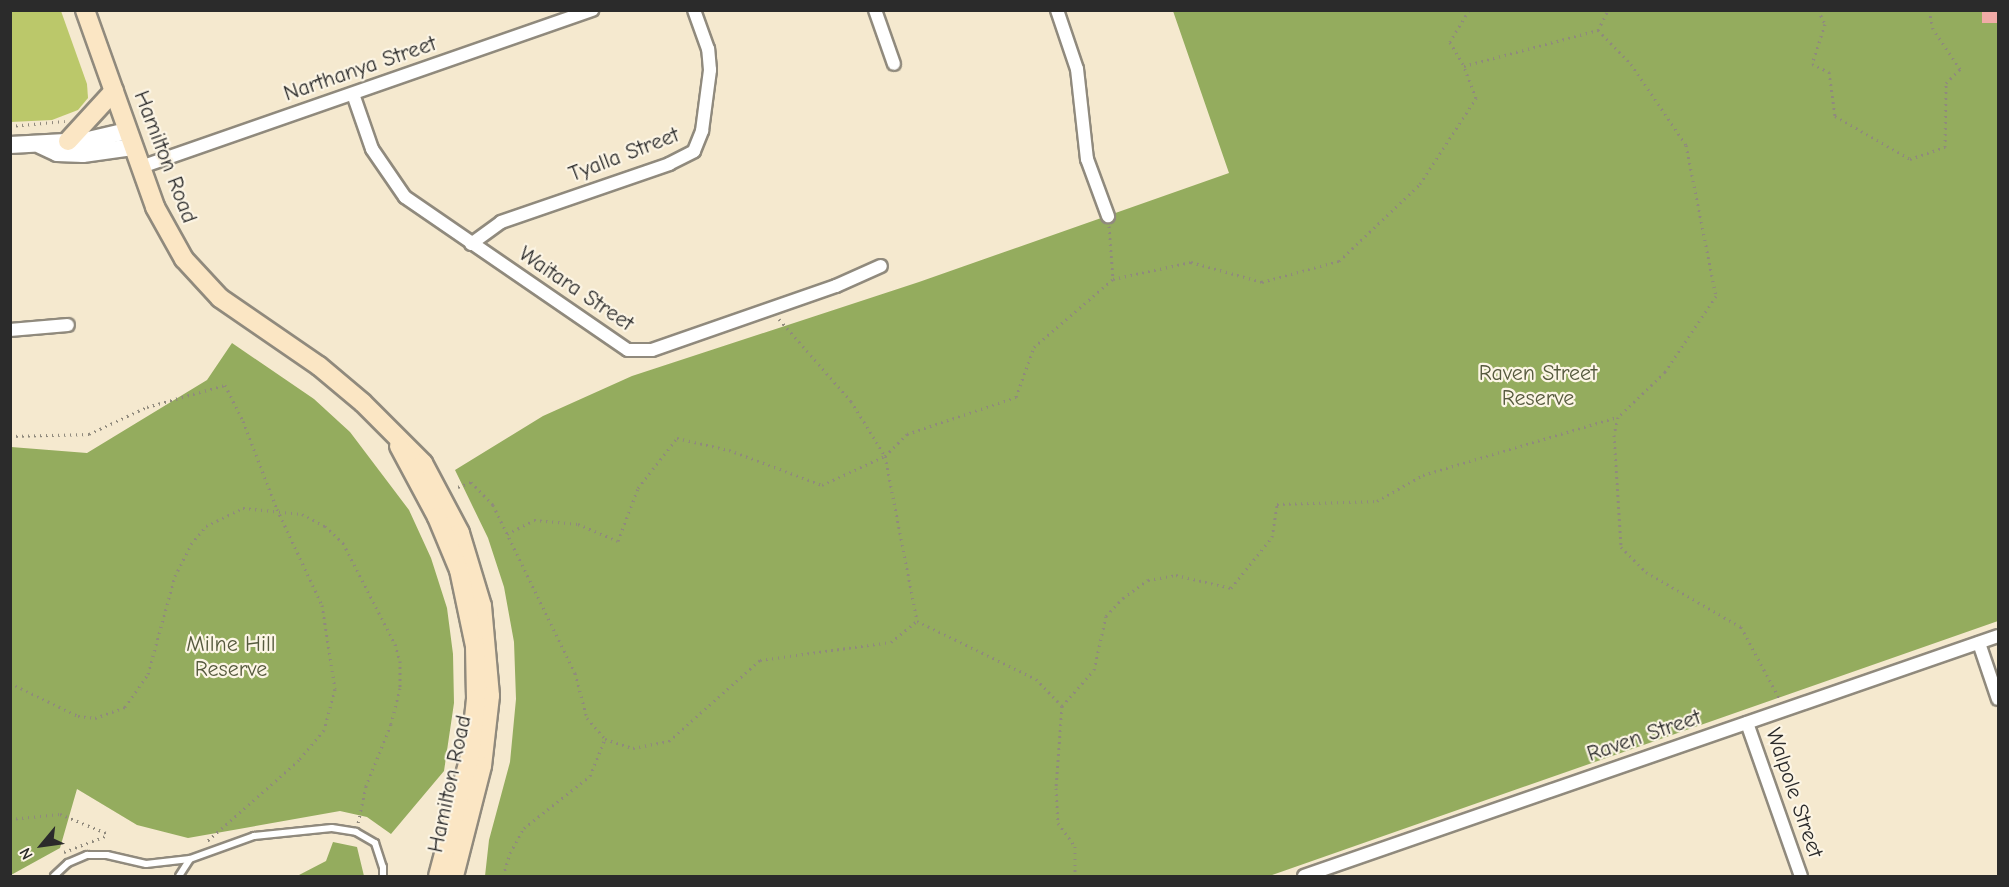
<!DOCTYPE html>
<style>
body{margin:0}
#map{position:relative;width:2009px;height:887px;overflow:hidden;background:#f5e9cf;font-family:"Comic Neue",sans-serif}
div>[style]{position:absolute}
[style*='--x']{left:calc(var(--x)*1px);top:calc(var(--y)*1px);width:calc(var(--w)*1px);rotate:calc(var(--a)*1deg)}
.green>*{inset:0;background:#bbc86a}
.forest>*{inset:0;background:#94ac5e}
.building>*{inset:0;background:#f1aba7}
.path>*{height:3px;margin-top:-1.5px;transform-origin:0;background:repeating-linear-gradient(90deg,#908a7d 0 1.5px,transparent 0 6px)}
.roads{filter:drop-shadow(2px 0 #908a7d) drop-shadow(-2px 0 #908a7d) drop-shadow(0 2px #908a7d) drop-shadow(0 -2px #908a7d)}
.service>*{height:6px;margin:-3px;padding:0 3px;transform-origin:3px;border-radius:3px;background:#fff}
.minor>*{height:12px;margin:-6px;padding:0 6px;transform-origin:6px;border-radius:6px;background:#fff}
.tertiary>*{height:16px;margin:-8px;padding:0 8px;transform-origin:8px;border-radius:8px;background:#fff}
.secondary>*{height:18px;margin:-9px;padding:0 9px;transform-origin:9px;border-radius:9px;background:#fbe6c4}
span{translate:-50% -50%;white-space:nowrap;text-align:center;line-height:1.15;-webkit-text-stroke:4.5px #fcf5e5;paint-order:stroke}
.street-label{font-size:22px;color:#2b2b2b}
.park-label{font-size:22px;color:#565a3e}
.frame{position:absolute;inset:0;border:12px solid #2b2b2b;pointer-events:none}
.north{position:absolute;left:12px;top:815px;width:60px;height:60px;-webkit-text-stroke:4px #fcf5e5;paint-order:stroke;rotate:241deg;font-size:16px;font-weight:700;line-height:24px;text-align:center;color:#2b2b2b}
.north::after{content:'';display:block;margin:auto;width:21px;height:27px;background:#2b2b2b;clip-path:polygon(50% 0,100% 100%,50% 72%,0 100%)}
</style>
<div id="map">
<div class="green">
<div style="clip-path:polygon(10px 11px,61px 11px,87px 84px,88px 98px,78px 110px,52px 120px,11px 122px)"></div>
</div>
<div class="forest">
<div style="clip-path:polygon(1982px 10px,1982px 23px,1998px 23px,1998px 621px,1269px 876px,485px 876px,489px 840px,510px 762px,516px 699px,514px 642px,504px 587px,488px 538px,455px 470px,543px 416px,632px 376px,919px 282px,1229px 173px,1173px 11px)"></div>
<div style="clip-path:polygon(232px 343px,314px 399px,350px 432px,409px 510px,431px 558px,447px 608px,453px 654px,454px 703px,444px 771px,391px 834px,367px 817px,340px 811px,188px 838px,137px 825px,77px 789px,60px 848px,11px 875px,11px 447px,87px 453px,207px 380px)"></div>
<div style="clip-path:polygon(333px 842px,357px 847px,364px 876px,249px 876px,299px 875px,326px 861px)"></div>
</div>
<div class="building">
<div style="clip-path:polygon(1982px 10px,1998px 10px,1998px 23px,1982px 23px)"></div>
</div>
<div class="path">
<div style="--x:1469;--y:10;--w:37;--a:121"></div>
<div style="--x:1450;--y:42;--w:28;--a:60"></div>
<div style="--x:1464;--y:66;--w:139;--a:-15"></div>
<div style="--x:1598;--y:30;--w:22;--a:-63"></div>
<div style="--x:1818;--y:10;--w:16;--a:63"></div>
<div style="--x:1825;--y:24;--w:42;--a:108"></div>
<div style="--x:1812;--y:64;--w:19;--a:25"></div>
<div style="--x:1829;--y:72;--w:44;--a:82.2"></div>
<div style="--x:1835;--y:116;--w:86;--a:29.8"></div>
<div style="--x:1910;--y:159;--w:37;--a:-19"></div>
<div style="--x:1945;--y:147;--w:64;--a:-89.1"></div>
<div style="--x:1946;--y:83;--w:20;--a:-45"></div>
<div style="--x:1960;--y:69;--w:48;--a:-124"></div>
<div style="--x:1933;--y:29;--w:19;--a:-102"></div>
<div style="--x:1598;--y:30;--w:47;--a:45.9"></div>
<div style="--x:1631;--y:64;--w:98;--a:55.8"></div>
<div style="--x:1686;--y:145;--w:154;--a:78.8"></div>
<div style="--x:1716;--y:296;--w:92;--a:123.9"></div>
<div style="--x:1665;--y:372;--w:65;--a:136.2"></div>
<div style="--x:1618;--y:417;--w:18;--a:103"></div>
<div style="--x:1614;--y:435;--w:112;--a:86.4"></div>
<div style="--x:1621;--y:547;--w:35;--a:45"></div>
<div style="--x:1646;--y:572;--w:110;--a:30.1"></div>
<div style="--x:1741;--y:627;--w:81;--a:61.8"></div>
<div style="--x:10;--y:126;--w:55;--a:-5.2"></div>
<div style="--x:1109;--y:226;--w:53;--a:85.7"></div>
<div style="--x:779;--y:319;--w:109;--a:48.7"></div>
<div style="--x:851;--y:401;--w:65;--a:58.3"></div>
<div style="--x:885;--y:456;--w:168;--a:79"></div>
<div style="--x:917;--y:621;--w:132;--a:26"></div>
<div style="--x:1036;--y:679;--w:37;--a:46"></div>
<div style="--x:1062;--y:706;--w:82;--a:94.2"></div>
<div style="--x:1056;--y:788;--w:35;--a:87"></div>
<div style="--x:1058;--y:823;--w:29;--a:54"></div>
<div style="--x:1075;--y:846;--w:30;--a:90"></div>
<div style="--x:10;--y:436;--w:79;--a:-1.5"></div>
<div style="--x:89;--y:434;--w:64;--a:-25"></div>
<div style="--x:147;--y:407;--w:81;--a:-15.8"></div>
<div style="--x:225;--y:385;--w:40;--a:63.4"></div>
<div style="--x:243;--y:421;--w:94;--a:68.9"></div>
<div style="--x:277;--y:509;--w:106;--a:64.9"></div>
<div style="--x:322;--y:605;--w:85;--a:81.2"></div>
<div style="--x:335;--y:689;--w:42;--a:105"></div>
<div style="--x:324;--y:730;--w:39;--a:130"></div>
<div style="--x:299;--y:760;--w:123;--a:138.6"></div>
<div style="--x:458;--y:487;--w:14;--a:-21"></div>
<div style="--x:471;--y:482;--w:32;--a:46"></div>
<div style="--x:493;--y:505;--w:187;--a:64"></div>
<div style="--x:575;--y:673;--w:47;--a:75.1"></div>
<div style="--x:587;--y:718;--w:28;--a:49"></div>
<div style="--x:605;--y:739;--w:29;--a:18"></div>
<div style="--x:633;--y:748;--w:37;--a:-11"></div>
<div style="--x:669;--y:741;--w:122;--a:-41.7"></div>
<div style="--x:760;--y:660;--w:132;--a:-7.8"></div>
<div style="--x:891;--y:642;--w:33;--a:-39"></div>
<div style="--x:507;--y:534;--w:30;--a:-27"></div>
<div style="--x:534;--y:520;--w:44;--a:5.2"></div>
<div style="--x:578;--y:524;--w:43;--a:23"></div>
<div style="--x:618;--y:541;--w:57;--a:-69.3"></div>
<div style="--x:638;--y:488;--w:63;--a:-52"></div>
<div style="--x:677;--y:438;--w:53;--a:13"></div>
<div style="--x:729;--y:450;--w:99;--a:20.6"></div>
<div style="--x:822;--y:485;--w:69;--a:-24.7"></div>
<div style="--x:885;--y:456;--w:31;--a:-45"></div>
<div style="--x:907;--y:434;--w:115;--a:-18.7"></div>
<div style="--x:1016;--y:397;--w:53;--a:-70.2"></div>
<div style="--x:1034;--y:347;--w:104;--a:-40.7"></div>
<div style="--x:1113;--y:279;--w:80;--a:-12.3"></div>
<div style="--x:1191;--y:262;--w:74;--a:15.7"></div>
<div style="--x:1262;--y:282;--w:80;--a:-15.3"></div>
<div style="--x:1339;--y:261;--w:112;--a:-43.5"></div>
<div style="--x:1420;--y:184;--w:103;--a:-56.9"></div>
<div style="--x:1476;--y:98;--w:34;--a:-111"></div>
<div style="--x:10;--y:683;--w:76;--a:25.9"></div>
<div style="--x:78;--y:716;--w:17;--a:7"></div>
<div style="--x:95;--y:718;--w:32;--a:-20"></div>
<div style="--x:125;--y:707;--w:40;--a:-55.1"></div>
<div style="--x:148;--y:674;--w:102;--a:-74.6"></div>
<div style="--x:175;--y:576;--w:36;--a:-63"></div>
<div style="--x:191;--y:544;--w:23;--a:-50"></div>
<div style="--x:206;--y:526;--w:41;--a:-25.9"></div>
<div style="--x:243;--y:508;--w:59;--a:5.8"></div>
<div style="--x:302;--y:514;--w:26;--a:28"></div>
<div style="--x:325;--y:526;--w:25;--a:43"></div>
<div style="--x:343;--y:543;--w:114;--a:62.8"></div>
<div style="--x:395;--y:644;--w:18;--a:74"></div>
<div style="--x:400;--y:661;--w:27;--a:90"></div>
<div style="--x:400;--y:688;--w:37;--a:104"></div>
<div style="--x:391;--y:724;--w:67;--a:112"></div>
<div style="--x:366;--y:786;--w:38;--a:102"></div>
<div style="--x:1062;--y:706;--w:48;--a:-48.4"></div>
<div style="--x:1094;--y:670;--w:55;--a:-77.5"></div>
<div style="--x:1106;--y:616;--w:25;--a:-47"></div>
<div style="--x:1123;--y:598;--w:31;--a:-36"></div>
<div style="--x:1148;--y:580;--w:28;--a:-10"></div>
<div style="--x:1176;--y:575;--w:57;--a:13.3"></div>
<div style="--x:1231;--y:588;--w:65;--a:-51.2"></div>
<div style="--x:1272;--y:537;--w:33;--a:-81"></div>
<div style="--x:1277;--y:504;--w:100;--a:-1.7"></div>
<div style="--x:1377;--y:501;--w:53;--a:-29.5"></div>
<div style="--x:1423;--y:475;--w:203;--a:-16.6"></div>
<div style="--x:10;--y:819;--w:50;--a:-5.7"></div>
<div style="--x:60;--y:814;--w:53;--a:22.2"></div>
<div style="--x:64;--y:852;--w:47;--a:-21.1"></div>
<div style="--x:503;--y:876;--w:24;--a:-73"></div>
<div style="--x:510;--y:853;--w:29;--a:-61"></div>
<div style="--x:524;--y:828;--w:84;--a:-38.2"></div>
<div style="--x:590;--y:776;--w:40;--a:-68"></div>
</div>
<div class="roads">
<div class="service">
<div style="--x:190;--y:859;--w:68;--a:-19.8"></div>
<div style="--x:254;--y:836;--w:78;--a:-5.9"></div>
<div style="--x:332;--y:828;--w:24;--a:9"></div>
<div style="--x:356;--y:832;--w:22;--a:30"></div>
<div style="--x:375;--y:843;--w:25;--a:72"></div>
<div style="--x:383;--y:867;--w:9;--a:90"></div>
<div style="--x:54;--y:876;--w:19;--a:-43"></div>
<div style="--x:68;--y:863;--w:21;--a:-23"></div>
<div style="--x:87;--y:855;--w:20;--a:0"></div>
<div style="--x:107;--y:855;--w:40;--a:13"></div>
<div style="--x:146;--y:864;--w:44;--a:-6.5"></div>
<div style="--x:190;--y:859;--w:20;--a:123"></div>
</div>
<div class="minor">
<div style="--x:875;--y:10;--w:57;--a:70.6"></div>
<div style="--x:1057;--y:10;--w:62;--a:71.3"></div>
<div style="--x:1077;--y:69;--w:91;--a:83.7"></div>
<div style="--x:1087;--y:159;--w:61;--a:69.8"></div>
<div style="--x:353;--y:94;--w:58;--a:70.9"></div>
<div style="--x:372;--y:149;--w:58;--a:55.5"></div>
<div style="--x:405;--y:197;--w:270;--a:34.5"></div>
<div style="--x:628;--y:350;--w:24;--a:0"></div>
<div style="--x:652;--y:350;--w:195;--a:-19.2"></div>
<div style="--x:836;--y:286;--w:49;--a:-24"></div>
<div style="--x:141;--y:167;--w:478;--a:-19.2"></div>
<div style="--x:471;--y:244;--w:37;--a:-36"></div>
<div style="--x:501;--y:222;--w:178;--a:-19"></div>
<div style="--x:669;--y:164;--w:28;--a:-27"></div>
<div style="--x:694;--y:151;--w:22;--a:-68"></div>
<div style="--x:702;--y:131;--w:62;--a:-82.5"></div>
<div style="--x:710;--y:70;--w:21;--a:-95"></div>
<div style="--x:708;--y:49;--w:41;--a:-109.7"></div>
<div style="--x:10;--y:330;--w:58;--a:-4.9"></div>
<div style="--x:1979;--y:643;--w:59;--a:71.3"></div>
<div style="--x:1747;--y:723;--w:162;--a:70.6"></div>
<div style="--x:1304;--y:876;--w:734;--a:-19.08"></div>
</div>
<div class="tertiary">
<div style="--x:10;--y:145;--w:74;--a:-3.1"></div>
<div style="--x:84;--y:141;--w:44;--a:-13.1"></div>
<div style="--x:40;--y:145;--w:19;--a:25"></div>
<div style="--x:57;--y:153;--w:26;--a:2"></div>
<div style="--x:83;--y:154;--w:50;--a:-8"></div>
</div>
<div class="secondary">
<div style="--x:85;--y:10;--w:209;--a:70.4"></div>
<div style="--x:155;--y:207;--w:60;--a:60.9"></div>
<div style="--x:184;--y:259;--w:53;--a:47.3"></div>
<div style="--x:220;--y:298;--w:120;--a:34.5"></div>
<div style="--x:319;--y:366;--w:57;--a:40.1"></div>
<div style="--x:363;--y:403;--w:85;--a:45"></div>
<div style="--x:423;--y:463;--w:79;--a:62.1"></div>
<div style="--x:460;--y:533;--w:76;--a:73.2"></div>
<div style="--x:482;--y:606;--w:90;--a:84.9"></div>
<div style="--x:490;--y:696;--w:70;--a:96.5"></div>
<div style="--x:482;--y:766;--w:114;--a:104.3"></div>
<div style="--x:68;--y:141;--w:68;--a:-47.4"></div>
<div style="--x:399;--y:446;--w:81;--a:61.8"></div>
<div style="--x:437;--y:517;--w:57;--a:67.5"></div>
<div style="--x:459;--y:570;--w:78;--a:78.1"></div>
<div style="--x:475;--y:646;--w:53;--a:88.9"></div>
<div style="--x:476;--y:699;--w:57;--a:96"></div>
<div style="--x:470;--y:756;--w:124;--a:104.9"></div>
</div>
</div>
<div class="street-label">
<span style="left:360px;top:69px;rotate:-19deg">Narthanya Street</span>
<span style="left:624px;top:155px;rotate:-21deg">Tyalla Street</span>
<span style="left:165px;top:157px;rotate:69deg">Hamilton Road</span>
<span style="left:576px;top:289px;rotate:34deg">Waitara Street</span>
<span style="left:1644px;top:736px;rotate:-19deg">Raven Street</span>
<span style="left:450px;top:784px;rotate:-78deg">Hamilton Road</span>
<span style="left:1794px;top:793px;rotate:71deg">Walpole Street</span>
</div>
<div class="park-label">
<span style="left:1538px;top:386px">Raven Street<br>Reserve</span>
<span style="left:231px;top:657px">Milne Hill<br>Reserve</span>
</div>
<div class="frame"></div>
<div class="north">N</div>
</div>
